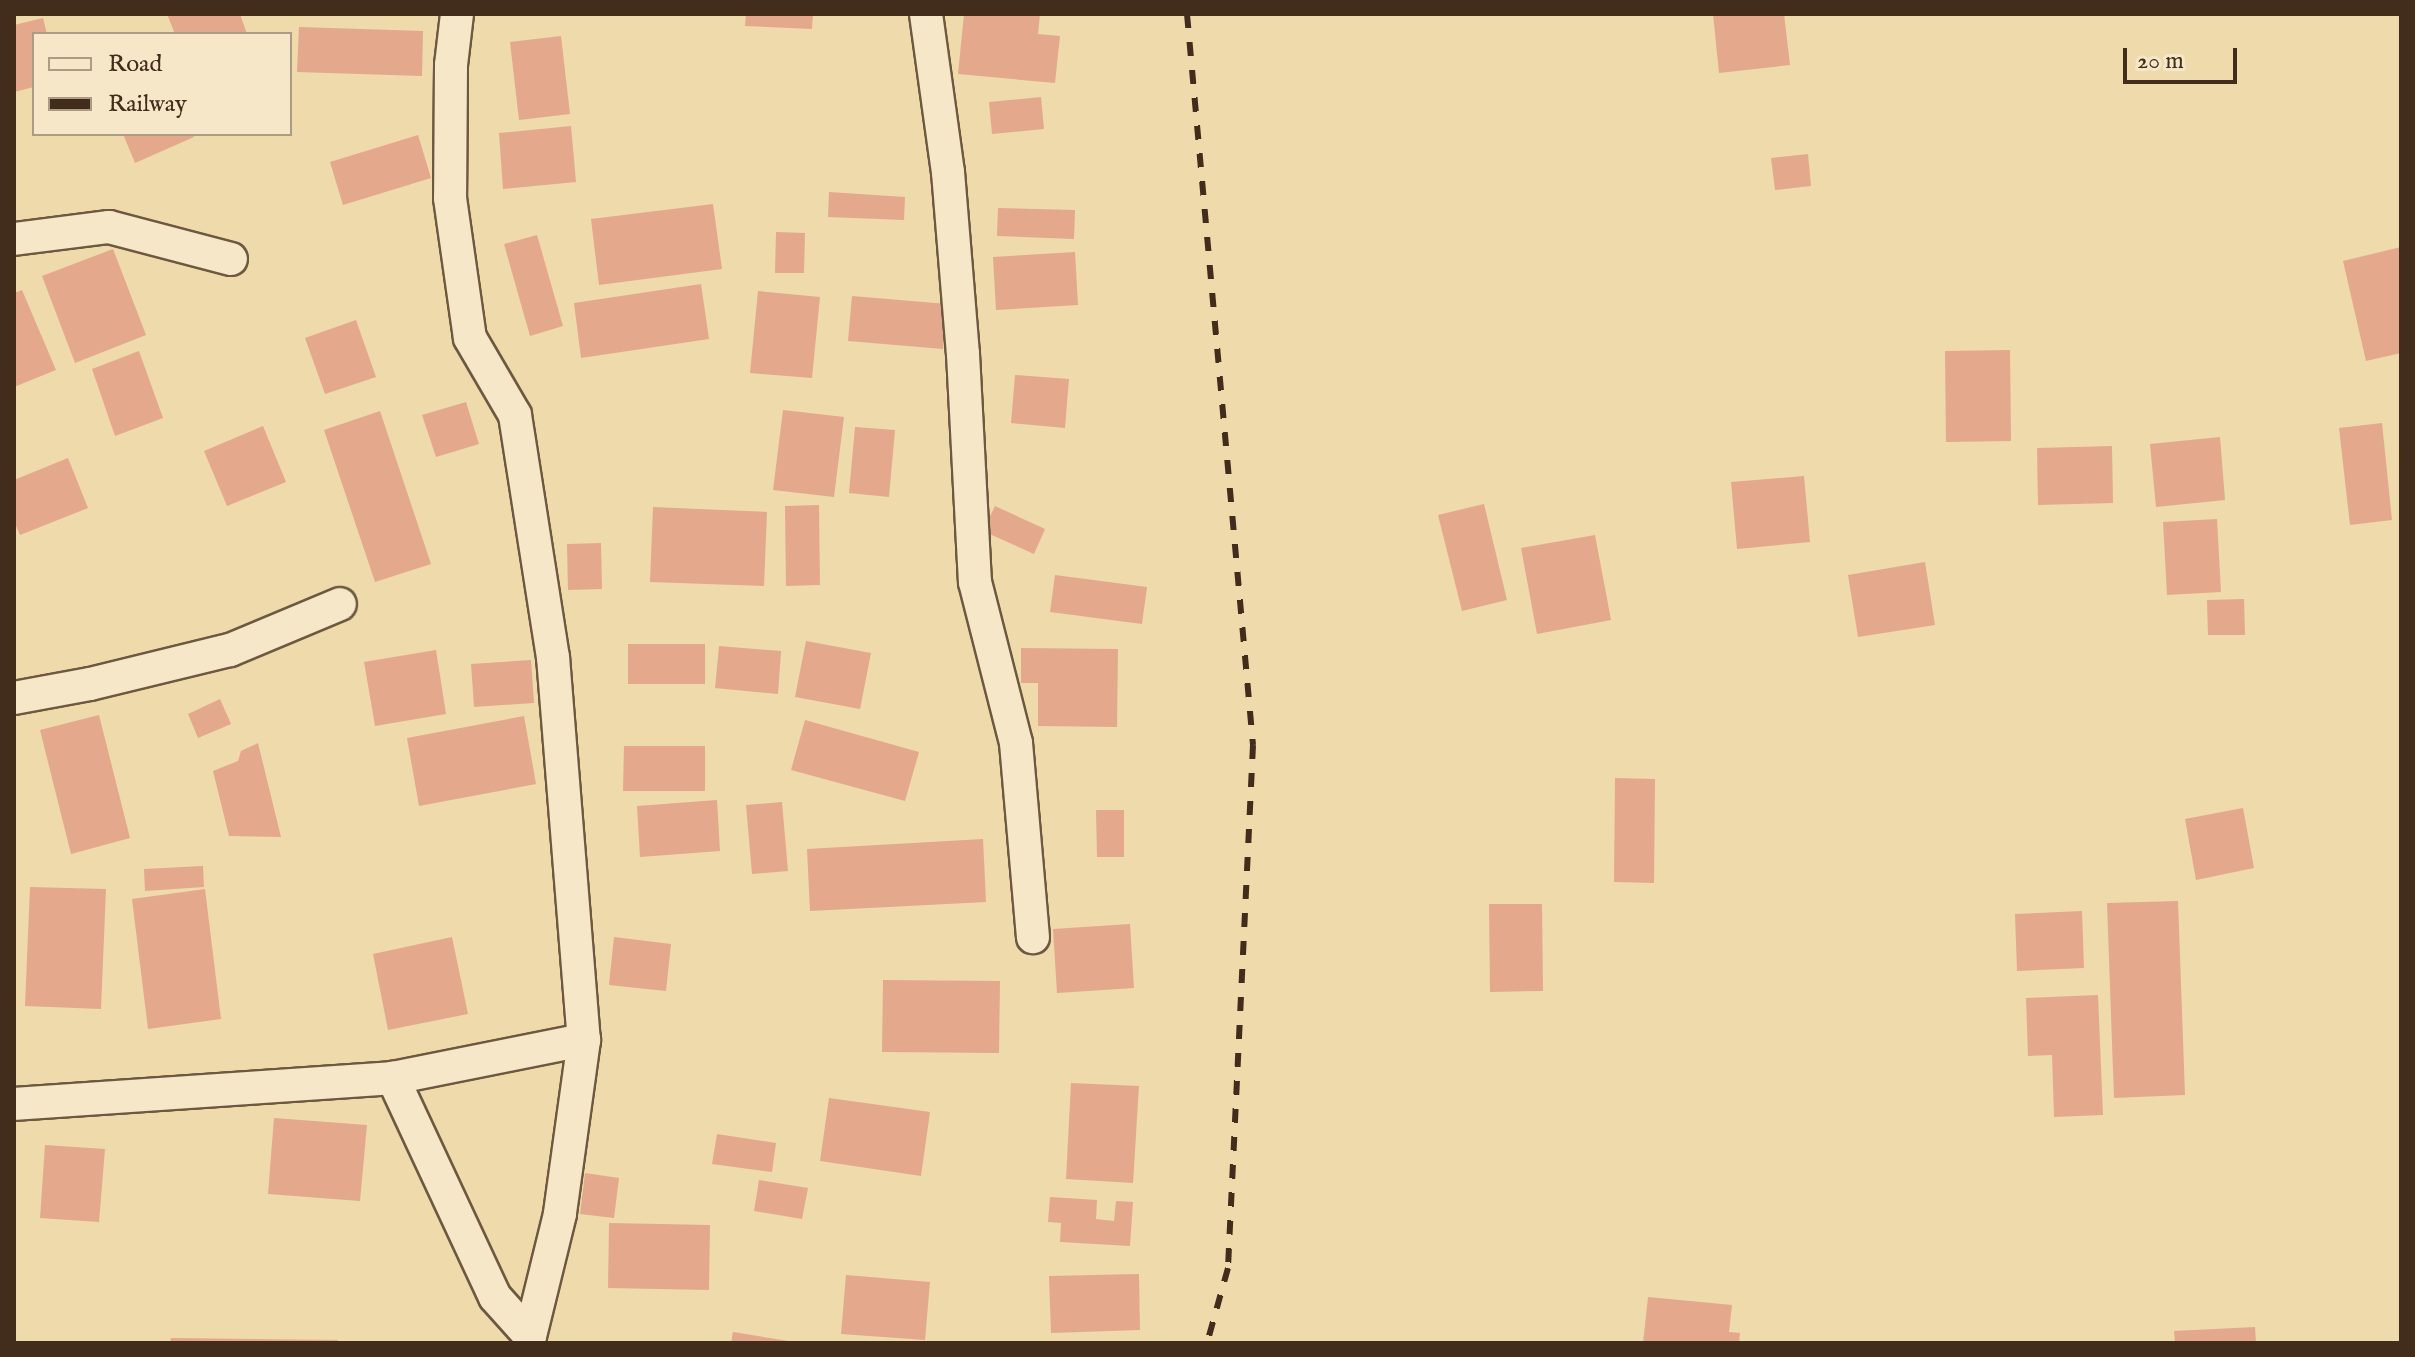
<!DOCTYPE html>
<style>
body{margin:0}
#map{position:relative;width:2415px;height:1357px;overflow:hidden;background:#efdaab;font-family:"IM FELL English",serif}
div>[style]{position:absolute}
[style*='--x']{left:calc(var(--x)*1px);top:calc(var(--y)*1px);width:calc(var(--w)*1px);rotate:calc(var(--a)*1deg)}
.building>*{inset:0;background:#e4a88d}
.roads{filter:drop-shadow(2px 0 #6d5840) drop-shadow(-2px 0 #6d5840) drop-shadow(0 2px #6d5840) drop-shadow(0 -2px #6d5840)}
.minor>*{height:32px;margin:-16px;padding:0 16px;transform-origin:16px;border-radius:16px;background:#f5e7c8}
.rail>*{height:6px;margin-top:-3px;transform-origin:0;background:repeating-linear-gradient(90deg,#422c1c 0 14px,transparent 0 28px)}
span{translate:-50% -50%;white-space:nowrap;text-align:center;line-height:1.15;-webkit-text-stroke:8px #f5e7c8;paint-order:stroke}
.frame{position:absolute;inset:0;border:16px solid #422c1c;pointer-events:none}
.legend{position:absolute;left:32px;top:32px;width:260px;height:104px;box-sizing:border-box;background:#f5e7c8;border:2px solid #ad9c83;margin:0;padding:10px 14px;list-style:none;font-size:24px;color:#422c1c}
.legend li{display:flex;align-items:center;gap:16px;height:40px}
.legend b{width:40px;border:2px solid #ad9c83}
.scale{position:absolute;left:2123px;top:48px;width:114px;height:36px;box-sizing:border-box;border:4px solid #422c1c;border-top:0;padding-left:10px;font-size:24px;line-height:28px;white-space:nowrap;color:#422c1c;-webkit-text-stroke:6px #f5e7c8;paint-order:stroke}
</style>
<div id="map">
<div class="building">
<div style="clip-path:polygon(167px 14px,240px 14px,247px 34px,175px 34px)"></div>
<div style="clip-path:polygon(746px 14px,813px 14px,812px 29px,745px 26px)"></div>
<div style="clip-path:polygon(964px 14px,1040px 14px,1038px 34px,1060px 36px,1055px 83px,958px 74px)"></div>
<div style="clip-path:polygon(1713px 14px,1784px 14px,1790px 65px,1719px 73px)"></div>
<div style="clip-path:polygon(43px 18px,47px 34px,34px 34px,34px 87px,14px 92px,14px 25px)"></div>
<div style="clip-path:polygon(299px 27px,423px 31px,422px 76px,297px 72px)"></div>
<div style="clip-path:polygon(561px 36px,570px 114px,519px 120px,510px 42px)"></div>
<div style="clip-path:polygon(1041px 97px,1044px 129px,992px 134px,989px 102px)"></div>
<div style="clip-path:polygon(571px 126px,576px 182px,503px 189px,499px 133px)"></div>
<div style="clip-path:polygon(123px 134px,192px 134px,194px 137px,135px 163px)"></div>
<div style="clip-path:polygon(418px 135px,431px 178px,343px 205px,330px 162px)"></div>
<div style="clip-path:polygon(1808px 154px,1811px 186px,1775px 190px,1771px 158px)"></div>
<div style="clip-path:polygon(829px 192px,905px 197px,904px 220px,828px 217px)"></div>
<div style="clip-path:polygon(713px 204px,722px 269px,599px 285px,591px 219px)"></div>
<div style="clip-path:polygon(998px 208px,1075px 210px,1074px 239px,997px 236px)"></div>
<div style="clip-path:polygon(776px 232px,805px 233px,804px 273px,775px 273px)"></div>
<div style="clip-path:polygon(537px 235px,563px 326px,530px 336px,504px 244px)"></div>
<div style="clip-path:polygon(2401px 247px,2401px 353px,2366px 361px,2343px 261px)"></div>
<div style="clip-path:polygon(113px 249px,146px 335px,75px 363px,42px 276px)"></div>
<div style="clip-path:polygon(1075px 252px,1078px 305px,996px 310px,993px 257px)"></div>
<div style="clip-path:polygon(701px 284px,709px 339px,581px 358px,574px 303px)"></div>
<div style="clip-path:polygon(22px 290px,56px 370px,14px 387px,14px 293px)"></div>
<div style="clip-path:polygon(758px 291px,820px 297px,812px 378px,750px 373px)"></div>
<div style="clip-path:polygon(852px 296px,947px 304px,943px 349px,848px 341px)"></div>
<div style="clip-path:polygon(356px 320px,376px 377px,325px 394px,305px 338px)"></div>
<div style="clip-path:polygon(2010px 350px,2011px 441px,1946px 442px,1945px 351px)"></div>
<div style="clip-path:polygon(139px 351px,163px 418px,115px 436px,92px 369px)"></div>
<div style="clip-path:polygon(1015px 375px,1069px 379px,1065px 428px,1011px 423px)"></div>
<div style="clip-path:polygon(466px 402px,479px 444px,436px 457px,422px 415px)"></div>
<div style="clip-path:polygon(783px 410px,844px 417px,834px 497px,773px 490px)"></div>
<div style="clip-path:polygon(380px 411px,431px 564px,375px 582px,324px 430px)"></div>
<div style="clip-path:polygon(2382px 423px,2392px 520px,2350px 525px,2339px 428px)"></div>
<div style="clip-path:polygon(263px 426px,286px 482px,227px 506px,204px 451px)"></div>
<div style="clip-path:polygon(855px 427px,895px 430px,889px 497px,849px 493px)"></div>
<div style="clip-path:polygon(2220px 437px,2225px 500px,2156px 507px,2150px 444px)"></div>
<div style="clip-path:polygon(2112px 446px,2113px 503px,2038px 505px,2037px 448px)"></div>
<div style="clip-path:polygon(68px 458px,88px 508px,20px 535px,14px 521px,14px 480px)"></div>
<div style="clip-path:polygon(1804px 476px,1810px 542px,1737px 549px,1731px 482px)"></div>
<div style="clip-path:polygon(1484px 504px,1507px 600px,1462px 611px,1438px 515px)"></div>
<div style="clip-path:polygon(819px 505px,820px 585px,786px 586px,785px 506px)"></div>
<div style="clip-path:polygon(995px 506px,1045px 529px,1034px 554px,983px 531px)"></div>
<div style="clip-path:polygon(653px 507px,767px 512px,764px 586px,650px 582px)"></div>
<div style="clip-path:polygon(2217px 519px,2221px 592px,2167px 595px,2163px 522px)"></div>
<div style="clip-path:polygon(1595px 535px,1611px 620px,1537px 634px,1521px 548px)"></div>
<div style="clip-path:polygon(601px 543px,602px 589px,568px 590px,567px 544px)"></div>
<div style="clip-path:polygon(1925px 562px,1935px 625px,1858px 637px,1848px 575px)"></div>
<div style="clip-path:polygon(1055px 575px,1147px 587px,1142px 624px,1050px 612px)"></div>
<div style="clip-path:polygon(2244px 599px,2245px 635px,2208px 635px,2207px 600px)"></div>
<div style="clip-path:polygon(806px 641px,871px 653px,860px 709px,795px 697px)"></div>
<div style="clip-path:polygon(628px 644px,705px 644px,705px 684px,628px 684px)"></div>
<div style="clip-path:polygon(719px 646px,781px 651px,778px 694px,715px 688px)"></div>
<div style="clip-path:polygon(1021px 648px,1118px 649px,1117px 727px,1038px 726px,1038px 683px,1021px 683px)"></div>
<div style="clip-path:polygon(436px 650px,446px 714px,375px 726px,364px 662px)"></div>
<div style="clip-path:polygon(531px 660px,534px 703px,474px 707px,471px 664px)"></div>
<div style="clip-path:polygon(220px 699px,231px 724px,198px 738px,188px 714px)"></div>
<div style="clip-path:polygon(99px 715px,130px 838px,71px 854px,40px 730px)"></div>
<div style="clip-path:polygon(524px 716px,536px 784px,419px 806px,407px 738px)"></div>
<div style="clip-path:polygon(805px 720px,919px 752px,905px 801px,791px 770px)"></div>
<div style="clip-path:polygon(258px 743px,281px 837px,229px 836px,213px 771px,238px 761px,241px 751px)"></div>
<div style="clip-path:polygon(624px 746px,705px 746px,705px 791px,623px 791px)"></div>
<div style="clip-path:polygon(1615px 778px,1655px 779px,1654px 883px,1614px 882px)"></div>
<div style="clip-path:polygon(717px 800px,720px 851px,640px 857px,637px 806px)"></div>
<div style="clip-path:polygon(782px 802px,788px 871px,752px 874px,746px 805px)"></div>
<div style="clip-path:polygon(2243px 808px,2254px 868px,2196px 880px,2185px 819px)"></div>
<div style="clip-path:polygon(1096px 810px,1124px 810px,1124px 857px,1097px 857px)"></div>
<div style="clip-path:polygon(983px 839px,986px 902px,810px 911px,807px 849px)"></div>
<div style="clip-path:polygon(203px 866px,204px 887px,145px 891px,144px 869px)"></div>
<div style="clip-path:polygon(30px 887px,106px 889px,101px 1009px,25px 1006px)"></div>
<div style="clip-path:polygon(205px 889px,221px 1019px,148px 1029px,132px 899px)"></div>
<div style="clip-path:polygon(2178px 901px,2185px 1095px,2114px 1098px,2107px 903px)"></div>
<div style="clip-path:polygon(1489px 904px,1542px 904px,1543px 991px,1490px 992px)"></div>
<div style="clip-path:polygon(2082px 911px,2084px 968px,2017px 971px,2015px 914px)"></div>
<div style="clip-path:polygon(1130px 924px,1134px 988px,1057px 993px,1053px 929px)"></div>
<div style="clip-path:polygon(452px 937px,468px 1014px,388px 1030px,373px 954px)"></div>
<div style="clip-path:polygon(614px 937px,671px 944px,666px 991px,609px 985px)"></div>
<div style="clip-path:polygon(883px 980px,1000px 981px,999px 1053px,882px 1052px)"></div>
<div style="clip-path:polygon(2098px 995px,2103px 1115px,2054px 1117px,2052px 1055px,2028px 1056px,2026px 998px)"></div>
<div style="clip-path:polygon(1071px 1083px,1139px 1086px,1133px 1183px,1066px 1179px)"></div>
<div style="clip-path:polygon(829px 1098px,930px 1112px,921px 1176px,820px 1161px)"></div>
<div style="clip-path:polygon(274px 1118px,367px 1125px,360px 1201px,268px 1194px)"></div>
<div style="clip-path:polygon(717px 1134px,776px 1143px,772px 1172px,712px 1164px)"></div>
<div style="clip-path:polygon(45px 1145px,105px 1149px,99px 1222px,40px 1218px)"></div>
<div style="clip-path:polygon(585px 1173px,619px 1178px,614px 1218px,580px 1214px)"></div>
<div style="clip-path:polygon(759px 1180px,808px 1188px,802px 1219px,754px 1211px)"></div>
<div style="clip-path:polygon(1050px 1197px,1097px 1200px,1096px 1219px,1114px 1221px,1116px 1201px,1133px 1202px,1130px 1246px,1060px 1242px,1061px 1223px,1048px 1222px)"></div>
<div style="clip-path:polygon(609px 1223px,710px 1225px,709px 1290px,608px 1288px)"></div>
<div style="clip-path:polygon(1139px 1274px,1140px 1330px,1051px 1333px,1049px 1276px)"></div>
<div style="clip-path:polygon(846px 1275px,930px 1282px,925px 1340px,841px 1334px)"></div>
<div style="clip-path:polygon(1648px 1297px,1732px 1305px,1729px 1332px,1740px 1333px,1739px 1343px,1643px 1343px)"></div>
<div style="clip-path:polygon(2255px 1327px,2256px 1343px,2175px 1343px,2174px 1331px)"></div>
<div style="clip-path:polygon(733px 1332px,789px 1341px,789px 1343px,731px 1343px)"></div>
<div style="clip-path:polygon(171px 1338px,338px 1340px,338px 1343px,170px 1343px)"></div>
</div>
<div class="roads">
<div class="minor">
<div style="--x:457;--y:14;--w:51;--a:96.7"></div>
<div style="--x:451;--y:65;--w:133;--a:90.4"></div>
<div style="--x:450;--y:198;--w:141;--a:81.9"></div>
<div style="--x:470;--y:338;--w:89;--a:59.7"></div>
<div style="--x:515;--y:415;--w:245;--a:81.1"></div>
<div style="--x:553;--y:657;--w:384;--a:85.4"></div>
<div style="--x:584;--y:1040;--w:176;--a:97.9"></div>
<div style="--x:560;--y:1214;--w:126;--a:103.8"></div>
<div style="--x:530;--y:1336;--w:52;--a:-131.9"></div>
<div style="--x:495;--y:1297;--w:242;--a:-115"></div>
<div style="--x:393;--y:1078;--w:195;--a:-11.3"></div>
<div style="--x:926;--y:14;--w:160;--a:82.1"></div>
<div style="--x:948;--y:172;--w:183;--a:85.3"></div>
<div style="--x:963;--y:354;--w:228;--a:87"></div>
<div style="--x:975;--y:582;--w:166;--a:75.7"></div>
<div style="--x:1016;--y:743;--w:195;--a:85"></div>
<div style="--x:14;--y:239;--w:96;--a:-7.2"></div>
<div style="--x:109;--y:227;--w:126;--a:14.7"></div>
<div style="--x:14;--y:698;--w:77;--a:-10.4"></div>
<div style="--x:90;--y:684;--w:144;--a:-13.7"></div>
<div style="--x:230;--y:650;--w:119;--a:-22.7"></div>
<div style="--x:14;--y:1104;--w:380;--a:-3.9"></div>
</div>
</div>
<div class="rail">
<div style="--x:1187;--y:14;--w:734;--a:84.84"></div>
<div style="--x:1253;--y:745;--w:524;--a:92.74"></div>
<div style="--x:1228;--y:1268;--w:78;--a:105.6"></div>
</div>
<div class="frame"></div>
<ul class="legend">
<li><b style="height:10px;background:#f5e7c8"></b>Road</li>
<li><b style="height:10px;background:#422c1c"></b>Railway</li>
</ul>
<div class="scale">20 m</div>
</div>
